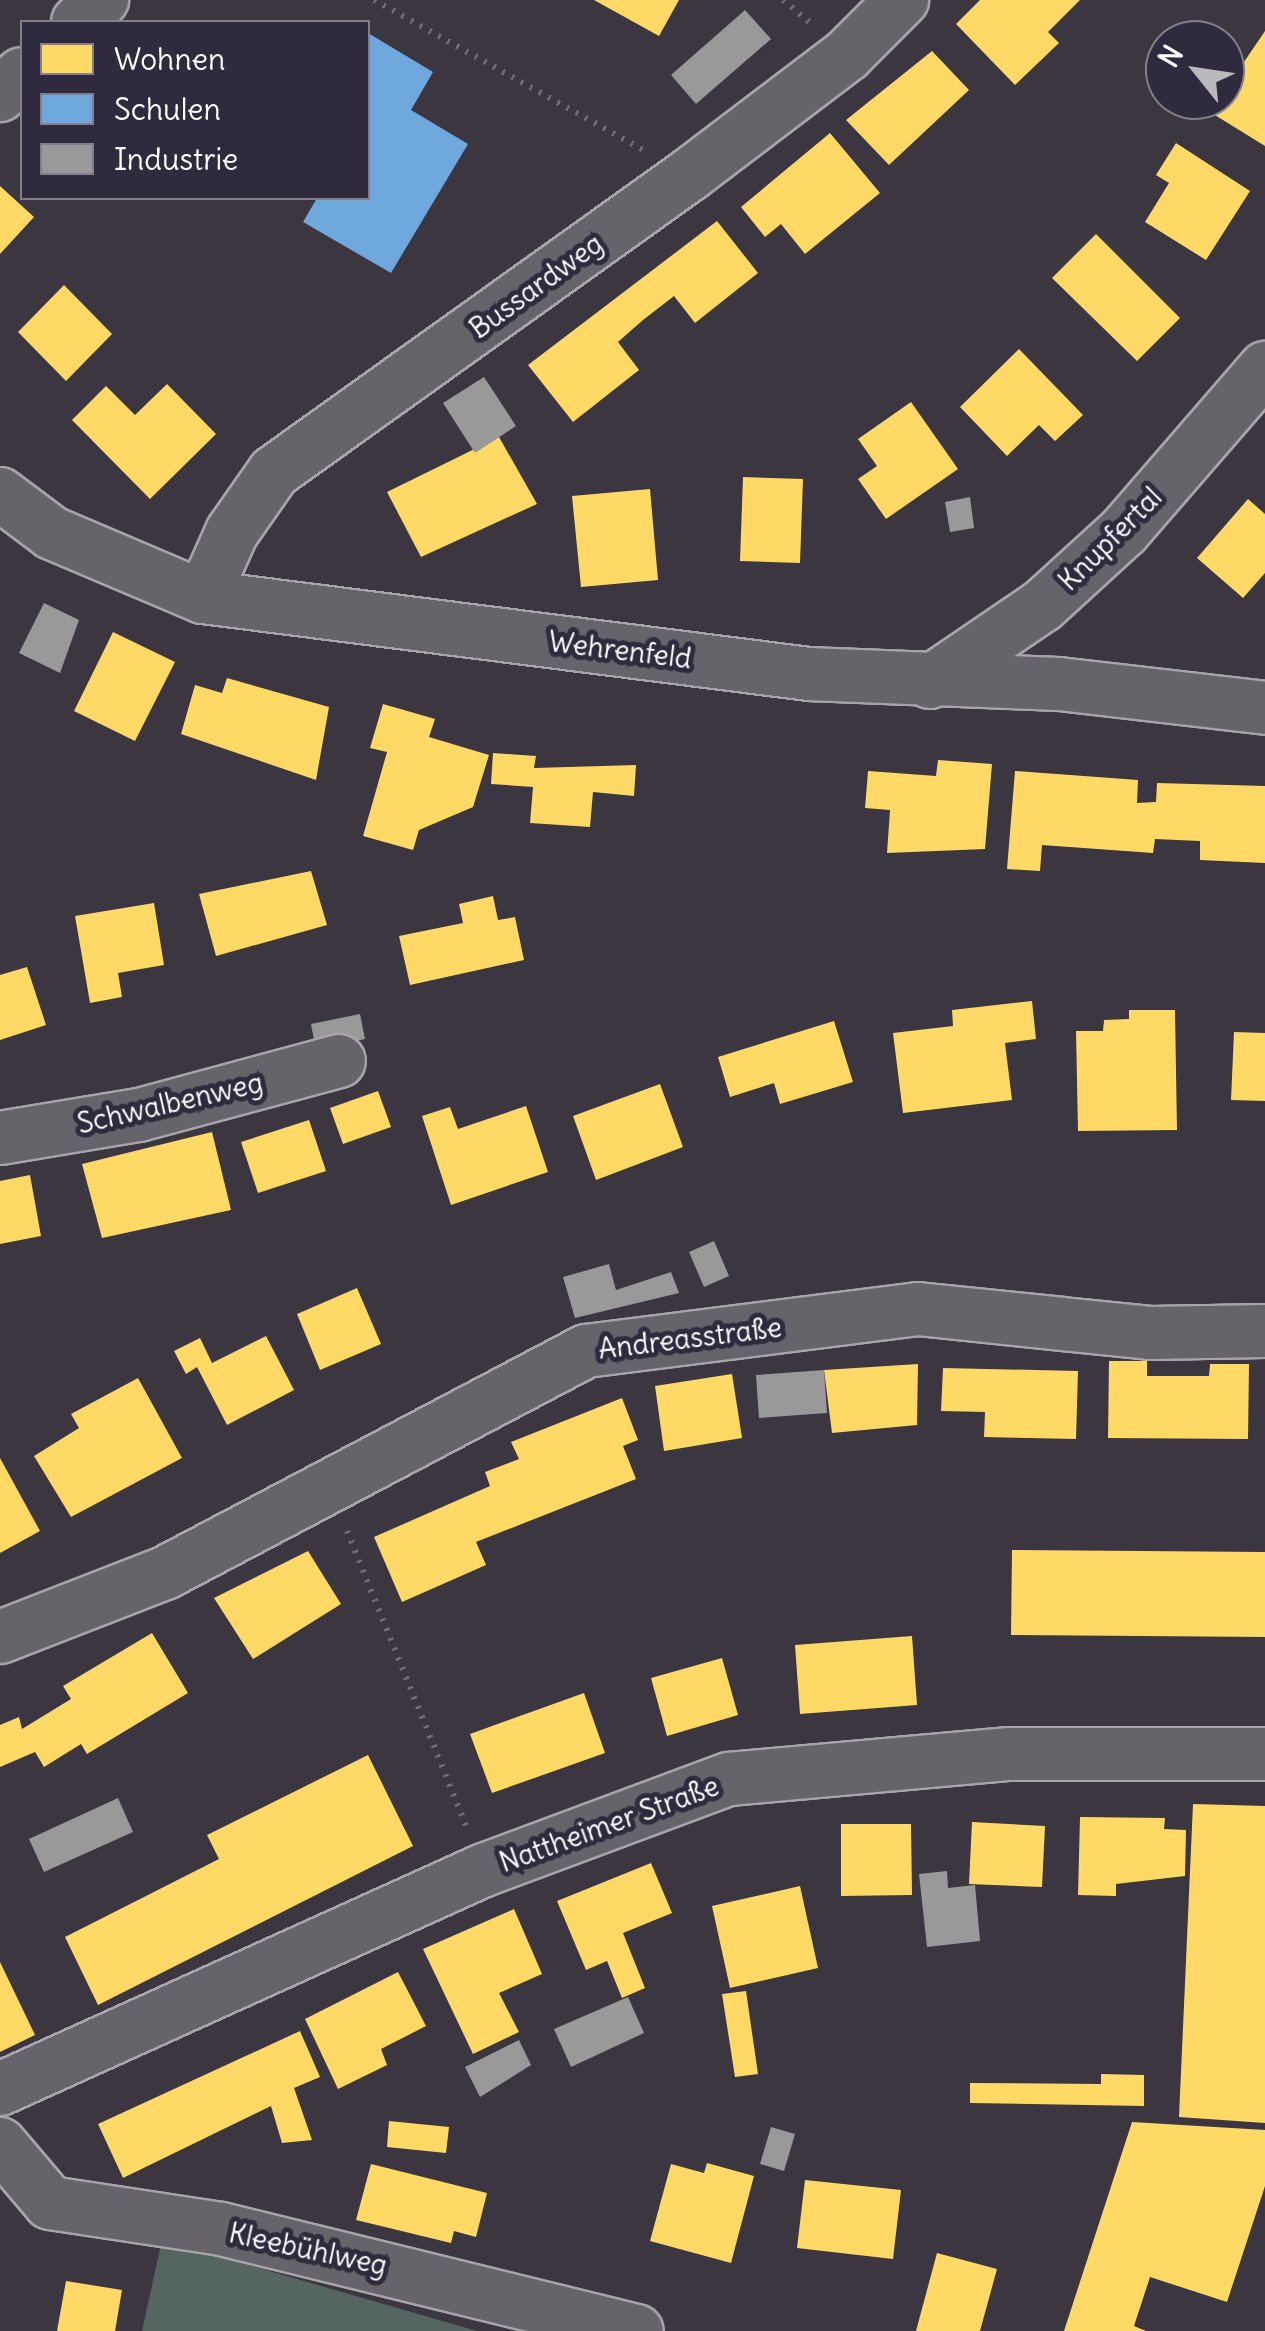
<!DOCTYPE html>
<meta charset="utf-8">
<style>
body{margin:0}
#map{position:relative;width:1265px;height:2331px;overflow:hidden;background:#3b3640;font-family:Delius,sans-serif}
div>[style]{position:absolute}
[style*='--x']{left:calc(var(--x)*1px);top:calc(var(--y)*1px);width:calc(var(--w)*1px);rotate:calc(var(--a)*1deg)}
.green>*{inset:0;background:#556661}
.homes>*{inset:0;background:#ffd966}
.schools>*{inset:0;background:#6fa8dc}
.industry>*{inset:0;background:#999}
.path>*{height:6px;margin-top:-3px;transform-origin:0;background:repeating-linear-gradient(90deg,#706d73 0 2.5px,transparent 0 10.5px)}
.roads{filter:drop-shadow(2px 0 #a7a5a9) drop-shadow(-2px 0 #a7a5a9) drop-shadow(0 2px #a7a5a9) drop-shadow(0 -2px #a7a5a9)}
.minor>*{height:52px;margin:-26px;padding:0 26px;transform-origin:26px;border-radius:26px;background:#66646a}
span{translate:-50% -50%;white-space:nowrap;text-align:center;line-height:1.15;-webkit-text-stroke:10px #2f2a3d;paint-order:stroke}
.street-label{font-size:28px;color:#fff}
.legend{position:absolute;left:20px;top:20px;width:350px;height:180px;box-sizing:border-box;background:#2f2a3d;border:2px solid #827f8b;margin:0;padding:12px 18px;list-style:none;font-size:30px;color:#fff}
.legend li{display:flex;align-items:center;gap:20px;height:50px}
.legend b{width:50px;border:2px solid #827f8b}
.north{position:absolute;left:1145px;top:20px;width:100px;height:100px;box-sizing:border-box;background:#2f2a3d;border:2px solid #827f8b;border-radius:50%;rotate:300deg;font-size:28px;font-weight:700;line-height:40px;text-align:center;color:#fff}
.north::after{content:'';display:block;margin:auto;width:35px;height:45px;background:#bab9bc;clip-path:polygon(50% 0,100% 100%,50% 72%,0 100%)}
</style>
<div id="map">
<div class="green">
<div style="clip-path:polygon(162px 2240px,477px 2331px,142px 2331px)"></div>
</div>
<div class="homes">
<div style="clip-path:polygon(594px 0,679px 0,659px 36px)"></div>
<div style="clip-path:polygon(980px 0,1080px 0,1048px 32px,1059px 43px,1015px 85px,956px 24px)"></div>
<div style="clip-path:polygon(1265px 31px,1265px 146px,1210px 112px)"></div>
<div style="clip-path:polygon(932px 51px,969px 90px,889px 165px,846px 120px)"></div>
<div style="clip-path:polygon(830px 133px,880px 193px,805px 254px,781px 224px,765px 237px,741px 207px)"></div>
<div style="clip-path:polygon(1176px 143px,1250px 191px,1206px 260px,1145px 222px,1169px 183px,1156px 175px)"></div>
<div style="clip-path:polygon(0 186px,34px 217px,0 254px)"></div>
<div style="clip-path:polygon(717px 221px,758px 273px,695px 323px,674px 296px,643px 320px,618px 342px,639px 370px,573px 422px,528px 365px)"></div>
<div style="clip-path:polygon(1096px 234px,1180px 318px,1137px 361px,1052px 278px)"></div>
<div style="clip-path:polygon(64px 285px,112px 334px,66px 381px,18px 332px)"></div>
<div style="clip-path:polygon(1019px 349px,1083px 415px,1055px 441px,1039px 425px,1007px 456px,960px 407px)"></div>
<div style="clip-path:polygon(167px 384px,216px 434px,150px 499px,72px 420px,106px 386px,135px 415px)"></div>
<div style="clip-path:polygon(911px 402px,958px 469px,886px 519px,858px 479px,877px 466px,858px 439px)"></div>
<div style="clip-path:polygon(499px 437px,537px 504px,421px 557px,387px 492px)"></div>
<div style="clip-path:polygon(743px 477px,803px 479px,800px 563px,740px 561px)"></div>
<div style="clip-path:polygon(650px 489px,658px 580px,581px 587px,572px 496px)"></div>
<div style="clip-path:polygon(1248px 499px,1265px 514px,1265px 573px,1243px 598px,1197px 558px)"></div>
<div style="clip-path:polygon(113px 632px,175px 662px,135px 741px,74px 711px)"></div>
<div style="clip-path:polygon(227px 678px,329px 707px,316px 780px,181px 734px,195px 685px,222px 693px)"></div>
<div style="clip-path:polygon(383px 704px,435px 719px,429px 737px,489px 755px,473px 807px,419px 830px,413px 850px,363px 836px,387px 752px,370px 748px)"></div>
<div style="clip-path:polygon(493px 753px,536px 756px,534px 768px,636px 765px,634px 796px,593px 792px,590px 827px,530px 823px,533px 787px,491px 784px)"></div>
<div style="clip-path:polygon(938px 760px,992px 764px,985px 849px,887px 853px,890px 810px,865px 808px,868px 771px,936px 776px)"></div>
<div style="clip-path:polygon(1015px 771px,1138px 780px,1137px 803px,1156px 802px,1157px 783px,1265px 786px,1265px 863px,1200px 860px,1200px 841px,1155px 839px,1153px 853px,1042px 845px,1040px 871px,1007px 869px)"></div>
<div style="clip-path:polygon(311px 871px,327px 925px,216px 956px,199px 894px)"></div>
<div style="clip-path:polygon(493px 896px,498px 920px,515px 917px,524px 960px,410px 985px,399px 936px,463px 923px,459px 904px)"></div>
<div style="clip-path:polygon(154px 903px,164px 965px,118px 973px,122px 997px,90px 1003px,75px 916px)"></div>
<div style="clip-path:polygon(27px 967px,46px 1025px,0 1040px,0 975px)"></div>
<div style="clip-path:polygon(1032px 1001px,1036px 1039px,1005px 1043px,1012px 1100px,903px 1113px,893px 1033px,953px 1026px,952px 1010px)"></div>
<div style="clip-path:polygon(1129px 1010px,1175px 1010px,1177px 1130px,1078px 1131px,1076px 1031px,1103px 1031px,1104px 1020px,1129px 1019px)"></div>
<div style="clip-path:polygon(834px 1021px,853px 1082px,780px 1104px,774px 1083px,730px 1097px,718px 1057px)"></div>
<div style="clip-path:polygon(1234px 1032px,1265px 1033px,1265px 1101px,1231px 1100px)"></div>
<div style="clip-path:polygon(660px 1084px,683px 1147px,596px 1180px,573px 1116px)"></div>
<div style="clip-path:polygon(378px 1091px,391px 1127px,343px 1144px,330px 1108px)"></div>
<div style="clip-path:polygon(526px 1106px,548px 1172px,451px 1205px,422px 1116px,450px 1107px,458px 1129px)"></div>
<div style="clip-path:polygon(309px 1120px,326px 1171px,258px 1193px,241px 1142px)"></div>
<div style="clip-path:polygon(212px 1132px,231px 1210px,102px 1238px,82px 1164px)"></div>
<div style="clip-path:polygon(30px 1175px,41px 1236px,0 1244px,0 1181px)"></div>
<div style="clip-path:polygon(357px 1288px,381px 1344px,320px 1370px,297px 1314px)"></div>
<div style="clip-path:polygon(266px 1336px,294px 1390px,227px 1425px,197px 1367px,186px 1374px,174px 1351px,200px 1338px,212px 1363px)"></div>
<div style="clip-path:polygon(1109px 1361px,1147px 1361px,1147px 1376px,1209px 1376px,1210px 1364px,1249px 1364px,1248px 1439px,1108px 1438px)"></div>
<div style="clip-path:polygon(918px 1364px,917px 1425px,832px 1433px,824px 1370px)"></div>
<div style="clip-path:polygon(943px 1368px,1078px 1371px,1076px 1439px,984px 1437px,985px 1412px,941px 1411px)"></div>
<div style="clip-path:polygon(732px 1374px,742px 1438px,664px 1451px,655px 1386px)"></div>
<div style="clip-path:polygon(138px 1378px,182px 1458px,71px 1517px,34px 1456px,79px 1428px,71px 1414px)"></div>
<div style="clip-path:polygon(622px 1398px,638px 1440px,623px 1446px,636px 1479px,476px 1542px,486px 1565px,402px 1602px,374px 1537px,490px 1486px,485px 1472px,519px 1459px,511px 1442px)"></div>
<div style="clip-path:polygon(0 1458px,40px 1531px,0 1553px)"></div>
<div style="clip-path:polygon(1012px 1550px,1265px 1552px,1265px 1637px,1011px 1635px)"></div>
<div style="clip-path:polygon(308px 1551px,341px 1604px,253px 1659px,214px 1598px)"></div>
<div style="clip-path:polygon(152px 1633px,188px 1693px,87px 1754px,81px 1744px,44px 1767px,35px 1752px,0 1767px,0 1725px,19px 1717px,22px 1729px,71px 1699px,63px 1686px)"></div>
<div style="clip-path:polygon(912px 1636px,917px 1705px,800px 1714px,795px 1645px)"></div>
<div style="clip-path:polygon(722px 1658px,738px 1715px,667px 1736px,651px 1678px)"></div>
<div style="clip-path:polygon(584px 1693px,605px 1753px,492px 1793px,470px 1734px)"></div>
<div style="clip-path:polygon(368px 1755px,413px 1846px,98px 2005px,65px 1937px,219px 1859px,207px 1835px)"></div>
<div style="clip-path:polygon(1193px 1804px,1265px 1806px,1265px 2123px,1179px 2117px)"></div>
<div style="clip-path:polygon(1080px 1817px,1165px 1818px,1164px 1829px,1186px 1830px,1185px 1876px,1116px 1884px,1116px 1896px,1078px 1895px)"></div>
<div style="clip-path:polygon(972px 1822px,1045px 1826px,1042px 1887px,969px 1884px)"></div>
<div style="clip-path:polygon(841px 1824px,911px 1824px,912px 1895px,841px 1896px)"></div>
<div style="clip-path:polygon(651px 1863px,672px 1913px,623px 1933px,645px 1988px,622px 1998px,607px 1961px,586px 1970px,557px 1901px)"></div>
<div style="clip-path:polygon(800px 1886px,818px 1968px,730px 1988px,712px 1906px)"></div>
<div style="clip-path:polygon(514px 1909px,542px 1974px,499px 1993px,519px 2032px,473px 2054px,423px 1949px)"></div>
<div style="clip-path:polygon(0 1962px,35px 2035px,0 2052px)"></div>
<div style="clip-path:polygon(398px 1972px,426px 2026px,381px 2049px,387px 2065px,338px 2089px,305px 2019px)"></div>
<div style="clip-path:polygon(746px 1991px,758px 2074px,735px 2077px,722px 1994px)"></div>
<div style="clip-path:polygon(300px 2031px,320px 2077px,294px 2088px,312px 2140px,282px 2143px,271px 2106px,123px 2178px,98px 2124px)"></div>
<div style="clip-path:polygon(1101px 2074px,1144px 2075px,1144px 2106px,970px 2103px,970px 2083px,1101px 2084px)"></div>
<div style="clip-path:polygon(389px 2121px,449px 2127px,446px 2153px,387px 2147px)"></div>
<div style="clip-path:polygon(1132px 2122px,1265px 2130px,1265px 2186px,1227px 2302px,1150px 2277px,1134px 2326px,1146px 2331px,1064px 2331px)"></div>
<div style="clip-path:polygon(707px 2163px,754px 2176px,731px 2263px,650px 2241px,671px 2164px,704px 2173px)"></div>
<div style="clip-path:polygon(371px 2164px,487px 2193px,476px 2237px,454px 2231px,451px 2243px,356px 2220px)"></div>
<div style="clip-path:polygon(805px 2180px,901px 2190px,893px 2259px,797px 2248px)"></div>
<div style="clip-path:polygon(937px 2253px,997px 2269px,980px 2331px,916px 2331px)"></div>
<div style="clip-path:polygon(66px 2281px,122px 2290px,115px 2331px,57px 2331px)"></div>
</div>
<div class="schools">
<div style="clip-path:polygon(368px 33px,433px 72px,411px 110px,468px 144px,391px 273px,303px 222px,317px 198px,368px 198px)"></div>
</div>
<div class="industry">
<div style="clip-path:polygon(745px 10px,771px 39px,696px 104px,671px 75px)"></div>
<div style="clip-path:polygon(484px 377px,516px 426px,475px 453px,443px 403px)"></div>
<div style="clip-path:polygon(970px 497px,974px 528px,950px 532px,945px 502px)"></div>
<div style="clip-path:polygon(44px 603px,79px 620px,60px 673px,19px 653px)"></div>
<div style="clip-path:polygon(360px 1014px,365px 1039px,316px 1050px,311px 1024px)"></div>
<div style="clip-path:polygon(714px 1241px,729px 1276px,704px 1287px,689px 1252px)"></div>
<div style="clip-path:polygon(609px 1264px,616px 1290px,671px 1272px,679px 1293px,575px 1318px,563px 1277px)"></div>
<div style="clip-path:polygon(824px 1370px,827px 1413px,759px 1418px,756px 1375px)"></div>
<div style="clip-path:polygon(118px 1798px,133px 1832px,44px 1872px,29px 1839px)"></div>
<div style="clip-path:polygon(947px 1871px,948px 1888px,975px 1885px,980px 1941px,927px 1947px,919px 1874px)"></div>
<div style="clip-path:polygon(628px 1997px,644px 2033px,571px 2067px,554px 2029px)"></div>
<div style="clip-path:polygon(519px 2040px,531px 2065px,480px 2097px,465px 2067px)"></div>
<div style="clip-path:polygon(771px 2127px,795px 2134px,784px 2171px,760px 2164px)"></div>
</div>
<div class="path">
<div style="--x:374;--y:0;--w:308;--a:29.1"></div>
<div style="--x:783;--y:0;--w:34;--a:40"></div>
<div style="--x:347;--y:1531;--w:318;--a:68"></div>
</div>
<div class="roads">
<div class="minor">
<div style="--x:78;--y:22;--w:33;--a:-43"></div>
<div style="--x:0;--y:95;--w:30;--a:-44"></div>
<div style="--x:0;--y:494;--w:65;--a:36.9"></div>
<div style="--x:52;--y:533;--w:164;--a:23"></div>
<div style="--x:203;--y:597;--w:611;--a:7.24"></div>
<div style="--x:809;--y:674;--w:250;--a:2.3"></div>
<div style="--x:1059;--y:684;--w:207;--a:6.6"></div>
<div style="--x:203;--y:597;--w:71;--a:-66"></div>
<div style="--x:232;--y:532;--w:73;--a:-55"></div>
<div style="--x:274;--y:472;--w:510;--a:-35.59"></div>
<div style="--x:689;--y:175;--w:198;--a:-37.2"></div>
<div style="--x:847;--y:55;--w:78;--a:-45"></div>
<div style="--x:930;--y:682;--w:135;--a:-34.2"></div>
<div style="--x:1042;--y:606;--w:111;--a:-42.4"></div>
<div style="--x:1124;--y:531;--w:216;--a:-49.1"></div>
<div style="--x:0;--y:1138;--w:141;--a:-9.4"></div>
<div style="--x:139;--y:1115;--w:207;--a:-15.1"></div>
<div style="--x:0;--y:1637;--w:177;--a:-21.2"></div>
<div style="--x:165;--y:1573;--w:476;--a:-27.8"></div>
<div style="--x:586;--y:1351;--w:335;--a:-7.2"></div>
<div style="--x:918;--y:1309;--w:233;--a:5.9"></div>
<div style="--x:1150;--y:1333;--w:115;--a:-1"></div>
<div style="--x:0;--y:2089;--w:531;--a:-24.35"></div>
<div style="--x:484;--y:1870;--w:261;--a:-20.4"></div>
<div style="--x:729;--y:1779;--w:282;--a:-5.1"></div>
<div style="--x:1010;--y:1754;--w:255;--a:0"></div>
<div style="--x:0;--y:2144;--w:77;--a:49.7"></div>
<div style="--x:50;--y:2203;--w:173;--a:8.6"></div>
<div style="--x:221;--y:2229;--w:428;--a:13.8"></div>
</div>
</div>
<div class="street-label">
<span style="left:536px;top:286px;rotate:-36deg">Bussardweg</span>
<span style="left:1110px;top:539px;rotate:-45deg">Knupfertal</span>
<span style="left:620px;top:650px;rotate:7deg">Wehrenfeld</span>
<span style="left:170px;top:1103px;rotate:-13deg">Schwalbenweg</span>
<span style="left:690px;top:1338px;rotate:-7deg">Andreasstraße</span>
<span style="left:609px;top:1824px;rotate:-20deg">Nattheimer Straße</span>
<span style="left:308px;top:2249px;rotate:12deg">Kleebühlweg</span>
</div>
<ul class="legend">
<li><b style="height:28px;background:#ffd966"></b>Wohnen</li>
<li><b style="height:28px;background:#6fa8dc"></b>Schulen</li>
<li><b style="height:28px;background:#999"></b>Industrie</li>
</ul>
<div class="north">N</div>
</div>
